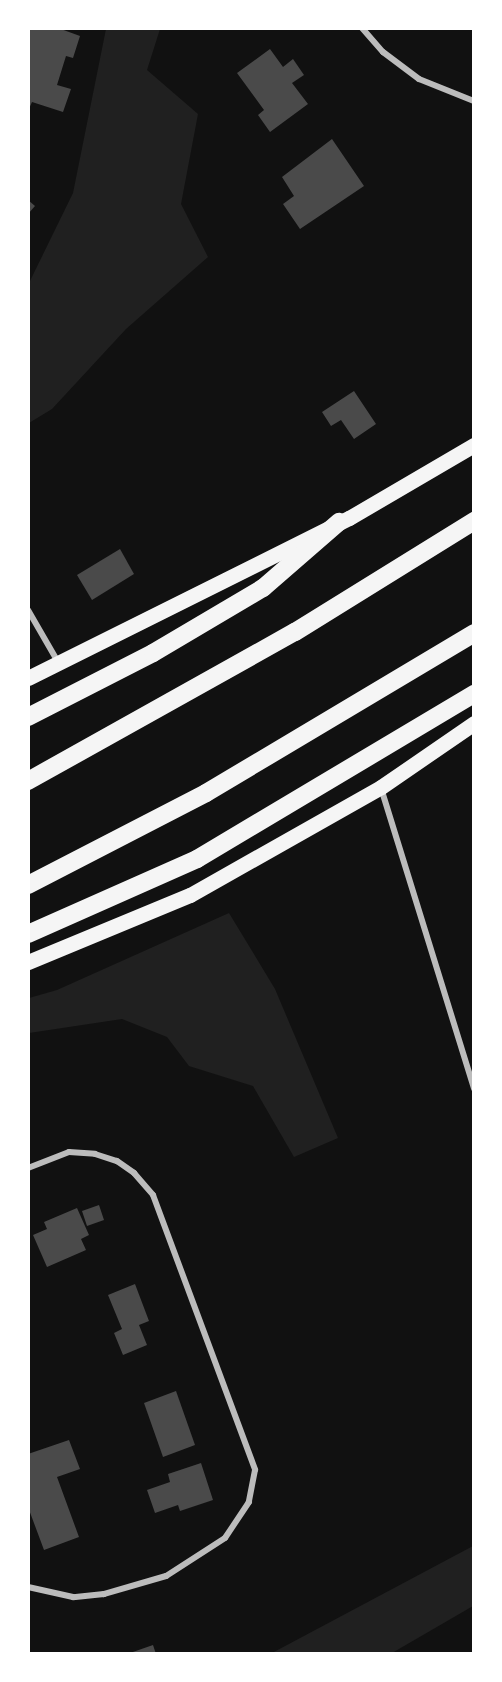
<!DOCTYPE html>
<style>
body{margin:0}
#map{position:relative;width:502px;height:1682px;overflow:hidden;background:#111;font-family:"Source Sans 3",sans-serif}
div>[style]{position:absolute}
[style*='--x']{left:calc(var(--x)*1px);top:calc(var(--y)*1px);width:calc(var(--w)*1px);rotate:calc(var(--a)*1deg)}
.green>*{inset:0;background:#202020}
.building>*{inset:0;background:#4a4a4a}
.minor>*{height:6px;margin:-3px;padding:0 3px;transform-origin:3px;border-radius:3px;background:#bcbcbc}
.primary>*{height:15px;margin:-7.5px;padding:0 7.5px;transform-origin:7.5px;border-radius:7.5px;background:#f5f5f5}
.motorway>*{height:18px;margin:-9px;padding:0 9px;transform-origin:9px;border-radius:9px;background:#f5f5f5}
span{translate:-50% -50%;white-space:nowrap;text-align:center;line-height:1.15;-webkit-text-stroke:4.5px #fff;paint-order:stroke}
.frame{position:absolute;inset:0;border:30px solid #fff;pointer-events:none}
</style>
<div id="map">
<div class="green">
<div style="clip-path:polygon(106px 29px,160px 29px,147px 70px,198px 114px,181px 204px,208px 257px,126px 329px,52px 409px,29px 423px,29px 283px,73px 193px)"></div>
<div style="clip-path:polygon(229px 913px,275px 989px,338px 1138px,294px 1157px,253px 1086px,189px 1066px,167px 1037px,122px 1019px,29px 1033px,29px 998px,57px 990px)"></div>
<div style="clip-path:polygon(473px 1546px,473px 1606px,392px 1653px,272px 1653px)"></div>
</div>
<div class="building">
<div style="clip-path:polygon(28px 28px,58px 28px,80px 36px,73px 58px,66px 56px,57px 85px,71px 89px,63px 112px,32px 102px,28px 111px)"></div>
<div style="clip-path:polygon(270px 49px,283px 67px,293px 59px,304px 75px,292px 83px,308px 104px,270px 132px,258px 115px,264px 110px,237px 73px)"></div>
<div style="clip-path:polygon(332px 139px,364px 186px,300px 229px,283px 204px,294px 196px,282px 177px)"></div>
<div style="clip-path:polygon(28px 200px,35px 206px,28px 214px)"></div>
<div style="clip-path:polygon(354px 391px,376px 424px,354px 439px,341px 420px,331px 426px,322px 412px)"></div>
<div style="clip-path:polygon(120px 549px,134px 574px,92px 600px,77px 575px)"></div>
<div style="clip-path:polygon(99px 1205px,104px 1220px,87px 1226px,82px 1211px)"></div>
<div style="clip-path:polygon(77px 1208px,89px 1235px,81px 1239px,86px 1250px,47px 1267px,33px 1235px,47px 1229px,44px 1222px)"></div>
<div style="clip-path:polygon(135px 1284px,149px 1321px,139px 1325px,147px 1345px,123px 1355px,114px 1333px,122px 1329px,108px 1295px)"></div>
<div style="clip-path:polygon(176px 1391px,195px 1445px,163px 1457px,144px 1403px)"></div>
<div style="clip-path:polygon(69px 1440px,80px 1469px,57px 1477px,79px 1537px,44px 1550px,28px 1507px,28px 1454px)"></div>
<div style="clip-path:polygon(201px 1463px,213px 1500px,180px 1511px,178px 1505px,155px 1513px,147px 1490px,170px 1482px,168px 1474px)"></div>
<div style="clip-path:polygon(153px 1645px,156px 1654px,130px 1654px,130px 1653px)"></div>
</div>
<div class="minor">
<div style="--x:362;--y:28;--w:32;--a:49"></div>
<div style="--x:383;--y:52;--w:45;--a:36.9"></div>
<div style="--x:419;--y:79;--w:59;--a:21.8"></div>
<div style="--x:28;--y:610;--w:60;--a:60"></div>
<div style="--x:381;--y:788;--w:315;--a:72.8"></div>
<div style="--x:28;--y:1168;--w:44;--a:-21.3"></div>
<div style="--x:69;--y:1152;--w:26;--a:4"></div>
<div style="--x:95;--y:1154;--w:23;--a:18"></div>
<div style="--x:117;--y:1161;--w:21;--a:35"></div>
<div style="--x:134;--y:1173;--w:29;--a:49"></div>
<div style="--x:153;--y:1195;--w:293;--a:69.6"></div>
<div style="--x:255;--y:1470;--w:33;--a:101"></div>
<div style="--x:249;--y:1502;--w:43;--a:123.7"></div>
<div style="--x:225;--y:1538;--w:70;--a:147.2"></div>
<div style="--x:166;--y:1576;--w:65;--a:163.8"></div>
<div style="--x:104;--y:1594;--w:31;--a:174"></div>
<div style="--x:73;--y:1597;--w:46;--a:-167.5"></div>
</div>
<div class="primary">
<div style="--x:28;--y:678;--w:359;--a:-26.5"></div>
<div style="--x:349;--y:518;--w:145;--a:-30.3"></div>
<div style="--x:28;--y:962;--w:175;--a:-22.5"></div>
<div style="--x:190;--y:895;--w:219;--a:-29.5"></div>
<div style="--x:381;--y:787;--w:113;--a:-34.5"></div>
</div>
<div class="motorway">
<div style="--x:28;--y:717;--w:140;--a:-27.1"></div>
<div style="--x:153;--y:653;--w:128;--a:-30.6"></div>
<div style="--x:263;--y:588;--w:101;--a:-41"></div>
<div style="--x:28;--y:781;--w:306;--a:-29.2"></div>
<div style="--x:295;--y:632;--w:211;--a:-31.8"></div>
<div style="--x:28;--y:885;--w:200;--a:-27.3"></div>
<div style="--x:206;--y:793;--w:312;--a:-30.8"></div>
<div style="--x:28;--y:934;--w:185;--a:-23.9"></div>
<div style="--x:197;--y:859;--w:322;--a:-30.8"></div>
</div>
<div class="frame"></div>
</div>
